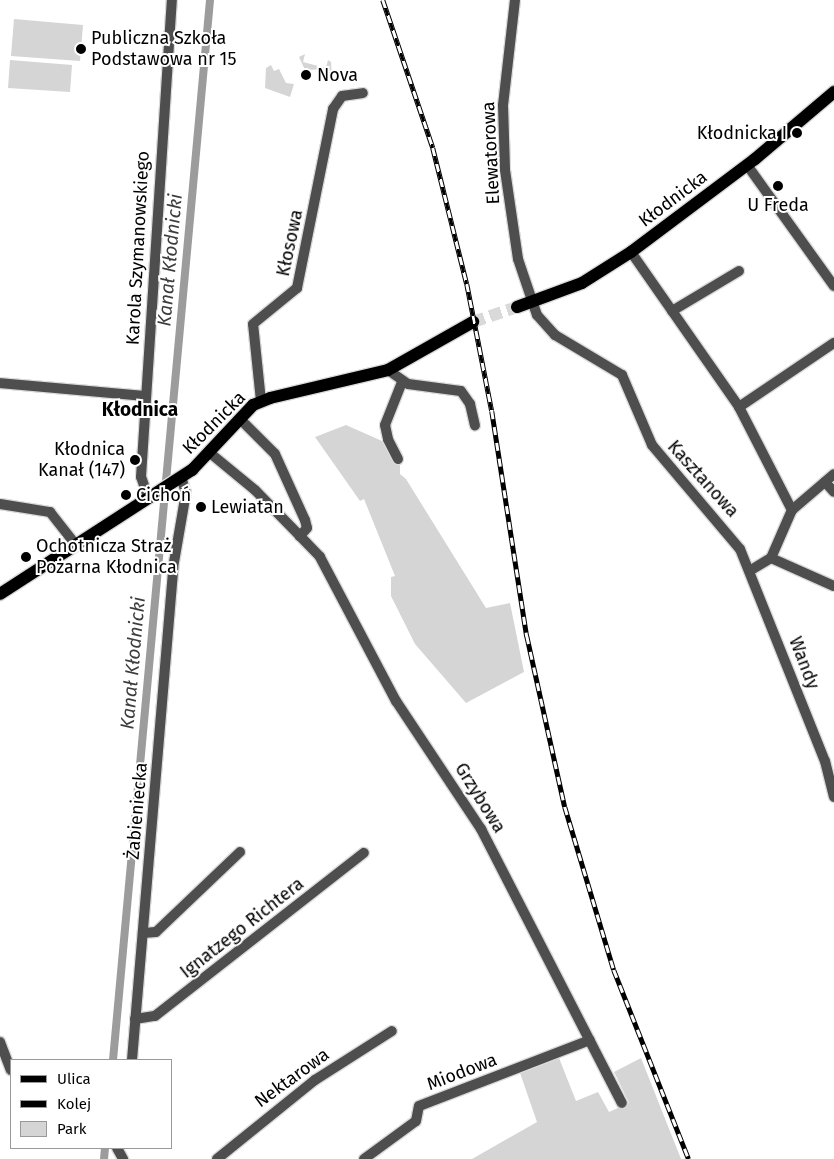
<!DOCTYPE html>
<meta charset="utf-8">
<style>
body{margin:0}
#map{position:relative;width:834px;height:1159px;overflow:hidden;background:#fff;font-family:"Fira Sans",sans-serif}
div>[style]{position:absolute}
[style*='--x']{left:calc(var(--x)*1px);top:calc(var(--y)*1px);width:calc(var(--w)*1px);rotate:calc(var(--a)*1deg)}
.green>*{inset:0;background:#d5d5d5}
.canal>*{height:8px;margin:-4px;padding:0 4px;transform-origin:4px;border-radius:4px;background:#9c9c9c}
.major-tunnel>*{height:12px;margin-top:-6px;transform-origin:0;background:repeating-linear-gradient(90deg,#d9d9d9 0 12px,transparent 0 18px)}
.roads{filter:drop-shadow(1px 0 #dbdbdb) drop-shadow(-1px 0 #dbdbdb) drop-shadow(0 1px #dbdbdb) drop-shadow(0 -1px #dbdbdb)}
.minor>*{height:10px;margin:-5px;padding:0 5px;transform-origin:5px;border-radius:5px;background:#4e4e4e}
.major>*{height:12px;margin:-6px;padding:0 6px;transform-origin:6px;border-radius:6px;background:#000}
.rail>*{height:4.5px;margin-top:-2.25px;transform-origin:0;background:repeating-linear-gradient(90deg,#fff 0 8px,#000 0 16px);box-sizing:border-box;border-block:1px solid #000}
.dots>*{width:14px;height:14px;translate:-50% -50%;box-sizing:border-box;border:2px solid #fff;border-radius:50%}
span{translate:-50% -50%;white-space:nowrap;text-align:center;line-height:1.15;-webkit-text-stroke:4px #fff;paint-order:stroke}
.poi-label{font-size:18px;color:#000}
.left{translate:0 -50%;text-align:left}
.right{translate:-100% -50%;text-align:right}
.street-label{font-size:18px;color:#000}
.water-label{font-size:19px;color:#3d3d3d;font-style:italic}
.neighbourhood-label{font-size:19px;color:#000;font-weight:700}
.legend{position:absolute;left:10px;top:1059px;width:162px;height:90px;box-sizing:border-box;background:#fff;border:1px solid #999;margin:0;padding:6px 9px;list-style:none;font-size:15px;color:#000}
.legend li{display:flex;align-items:center;gap:10px;height:25px}
.legend b{width:25px;border:1px solid #999}
</style>
<div id="map">
<div class="green">
<div style="clip-path:polygon(14px 19px,83px 25px,80px 61px,11px 56px)"></div>
<div style="clip-path:polygon(305px 54px,303px 62px,326px 68px,328px 60px,331px 62px,332px 78px,329px 69px,305px 70px,299px 57px)"></div>
<div style="clip-path:polygon(10px 60px,72px 65px,70px 92px,8px 88px)"></div>
<div style="clip-path:polygon(271px 65px,274px 71px,279px 69px,286px 83px,294px 84px,290px 97px,265px 88px,266px 68px)"></div>
<div style="clip-path:polygon(346px 425px,382px 441px,400px 465px,400px 474px,406px 479px,486px 608px,510px 603px,524px 672px,466px 703px,415px 644px,391px 596px,391px 577px,395px 576px,364px 499px,360px 501px,315px 437px)"></div>
<div style="clip-path:polygon(559px 1058px,576px 1101px,598px 1092px,609px 1112px,629px 1103px,614px 1072px,641px 1058px,681px 1159px,472px 1159px,537px 1122px,520px 1073px)"></div>
</div>
<div class="canal">
<div style="--x:113;--y:1060;--w:1064;--a:-84.77"></div>
<div style="--x:104;--y:1159;--w:11;--a:-85"></div>
</div>
<div class="major-tunnel">
<div style="--x:473;--y:322;--w:46;--a:-18.8"></div>
</div>
<div class="roads">
<div class="minor">
<div style="--x:515;--y:0;--w:106;--a:96.5"></div>
<div style="--x:503;--y:105;--w:65;--a:88.2"></div>
<div style="--x:505;--y:170;--w:90;--a:81.7"></div>
<div style="--x:518;--y:259;--w:59;--a:71.3"></div>
<div style="--x:537;--y:315;--w:27;--a:48"></div>
<div style="--x:555;--y:335;--w:78;--a:30.8"></div>
<div style="--x:622;--y:375;--w:76;--a:66.8"></div>
<div style="--x:652;--y:445;--w:136;--a:49.8"></div>
<div style="--x:740;--y:549;--w:228;--a:68.2"></div>
<div style="--x:825;--y:761;--w:37;--a:76"></div>
<div style="--x:747;--y:165;--w:149;--a:54.3"></div>
<div style="--x:631;--y:252;--w:189;--a:55.1"></div>
<div style="--x:739;--y:407;--w:116;--a:62.8"></div>
<div style="--x:672;--y:311;--w:78;--a:-30.8"></div>
<div style="--x:388;--y:370;--w:24;--a:35"></div>
<div style="--x:408;--y:384;--w:53;--a:7.5"></div>
<div style="--x:461;--y:391;--w:16;--a:55"></div>
<div style="--x:470;--y:404;--w:22;--a:77"></div>
<div style="--x:0;--y:383;--w:146;--a:5.1"></div>
<div style="--x:261;--y:401;--w:77;--a:-95.9"></div>
<div style="--x:253;--y:324;--w:57;--a:-39.3"></div>
<div style="--x:297;--y:288;--w:183;--a:-78.6"></div>
<div style="--x:333;--y:109;--w:16;--a:-55"></div>
<div style="--x:342;--y:96;--w:21;--a:-8"></div>
<div style="--x:739;--y:407;--w:115;--a:-34"></div>
<div style="--x:240;--y:419;--w:49;--a:45"></div>
<div style="--x:275;--y:454;--w:72;--a:65.6"></div>
<div style="--x:305;--y:520;--w:8;--a:76"></div>
<div style="--x:307;--y:528;--w:11;--a:131"></div>
<div style="--x:300;--y:536;--w:29;--a:46"></div>
<div style="--x:320;--y:557;--w:163;--a:62.2"></div>
<div style="--x:396;--y:701;--w:154;--a:56.4"></div>
<div style="--x:481;--y:829;--w:308;--a:62.8"></div>
<div style="--x:210;--y:453;--w:58;--a:39.4"></div>
<div style="--x:255;--y:490;--w:64;--a:45.6"></div>
<div style="--x:398;--y:459;--w:22;--a:-117"></div>
<div style="--x:388;--y:439;--w:14;--a:-102"></div>
<div style="--x:385;--y:425;--w:46;--a:-68.4"></div>
<div style="--x:825;--y:482;--w:13;--a:48"></div>
<div style="--x:148;--y:497;--w:21;--a:-109"></div>
<div style="--x:141;--y:477;--w:478;--a:-86.3"></div>
<div style="--x:0;--y:504;--w:51;--a:9.1"></div>
<div style="--x:50;--y:512;--w:42;--a:51.8"></div>
<div style="--x:771;--y:558;--w:69;--a:24"></div>
<div style="--x:751;--y:570;--w:23;--a:-31"></div>
<div style="--x:771;--y:558;--w:52;--a:-66.4"></div>
<div style="--x:792;--y:510;--w:55;--a:-40.6"></div>
<div style="--x:143;--y:933;--w:13;--a:-4"></div>
<div style="--x:156;--y:932;--w:116;--a:-43.6"></div>
<div style="--x:135;--y:1019;--w:20;--a:-9"></div>
<div style="--x:155;--y:1016;--w:265;--a:-38"></div>
<div style="--x:0;--y:1042;--w:30;--a:69"></div>
<div style="--x:132;--y:1060;--w:494;--a:-85.2"></div>
<div style="--x:173;--y:568;--w:76;--a:-80.2"></div>
<div style="--x:186;--y:493;--w:17;--a:-107"></div>
<div style="--x:117;--y:1148;--w:13;--a:61"></div>
<div style="--x:217;--y:1159;--w:126;--a:-38.9"></div>
<div style="--x:315;--y:1080;--w:91;--a:-32.5"></div>
<div style="--x:364;--y:1159;--w:64;--a:-36.2"></div>
<div style="--x:416;--y:1121;--w:15;--a:-79"></div>
<div style="--x:419;--y:1106;--w:183;--a:-21.1"></div>
</div>
<div class="major">
<div style="--x:517;--y:307;--w:69;--a:-20.3"></div>
<div style="--x:582;--y:283;--w:58;--a:-32.3"></div>
<div style="--x:631;--y:252;--w:155;--a:-36.9"></div>
<div style="--x:755;--y:159;--w:104;--a:-40.3"></div>
<div style="--x:0;--y:594;--w:229;--a:-32.9"></div>
<div style="--x:192;--y:470;--w:89;--a:-46.8"></div>
<div style="--x:253;--y:405;--w:18;--a:-22"></div>
<div style="--x:270;--y:398;--w:121;--a:-13.3"></div>
<div style="--x:388;--y:370;--w:98;--a:-29.5"></div>
</div>
</div>
<div class="rail">
<div style="--x:383;--y:0;--w:156;--a:71.3"></div>
<div style="--x:433;--y:148;--w:140;--a:76"></div>
<div style="--x:467;--y:284;--w:129;--a:78.9"></div>
<div style="--x:492;--y:411;--w:228;--a:81.2"></div>
<div style="--x:527;--y:636;--w:175;--a:77.5"></div>
<div style="--x:565;--y:807;--w:170;--a:73.3"></div>
<div style="--x:614;--y:970;--w:203;--a:68.4"></div>
</div>
<div class="dots">
<div style="left:81px;top:49px;background:#000"></div>
<div style="left:306px;top:75px;background:#000"></div>
<div style="left:797px;top:133px;background:#000"></div>
<div style="left:778px;top:186px;background:#000"></div>
<div style="left:135px;top:460px;background:#000"></div>
<div style="left:126px;top:495px;background:#000"></div>
<div style="left:201px;top:507px;background:#000"></div>
<div style="left:26px;top:557px;background:#000"></div>
</div>
<div class="poi-label">
<span class="left" style="left:91px;top:49px">Publiczna Szkoła<br>Podstawowa nr 15</span>
<span class="left" style="left:317px;top:75px">Nova</span>
<span class="right" style="left:787px;top:133px">Kłodnicka I</span>
<span style="left:778px;top:205px">U Freda</span>
<span class="right" style="left:125px;top:460px">Kłodnica<br>Kanał (147)</span>
<span class="left" style="left:136px;top:495px">Cichoń</span>
<span class="left" style="left:211px;top:507px">Lewiatan</span>
<span class="left" style="left:36px;top:557px">Ochotnicza Straż<br>Pożarna Kłodnica</span>
</div>
<div class="street-label">
<span style="left:491px;top:153px;rotate:-93deg">Elewatorowa</span>
<span style="left:673px;top:199px;rotate:-37deg">Kłodnicka</span>
<span style="left:290px;top:243px;rotate:-78deg">Kłosowa</span>
<span style="left:138px;top:248px;rotate:-87deg">Karola Szymanowskiego</span>
<span style="left:214px;top:423px;rotate:-45deg">Kłodnicka</span>
<span style="left:703px;top:479px;rotate:48deg">Kasztanowa</span>
<span style="left:804px;top:663px;rotate:69deg">Wandy</span>
<span style="left:480px;top:798px;rotate:58deg">Grzybowa</span>
<span style="left:137px;top:811px;rotate:-85deg">Żabieniecka</span>
<span style="left:242px;top:928px;rotate:-38deg">Ignatzego Richtera</span>
<span style="left:462px;top:1072px;rotate:-21deg">Miodowa</span>
<span style="left:292px;top:1078px;rotate:-36deg">Nektarowa</span>
</div>
<div class="water-label">
<span style="left:170px;top:260px;rotate:-85deg">Kanał Kłodnicki</span>
<span style="left:133px;top:663px;rotate:-85deg">Kanał Kłodnicki</span>
</div>
<div class="neighbourhood-label">
<span style="left:140px;top:410px">Kłodnica</span>
</div>
<ul class="legend">
<li><b style="height:6px;background:#000"></b>Ulica</li>
<li><b style="height:6px;background:#000"></b>Kolej</li>
<li><b style="height:14px;background:#d5d5d5"></b>Park</li>
</ul>
</div>
